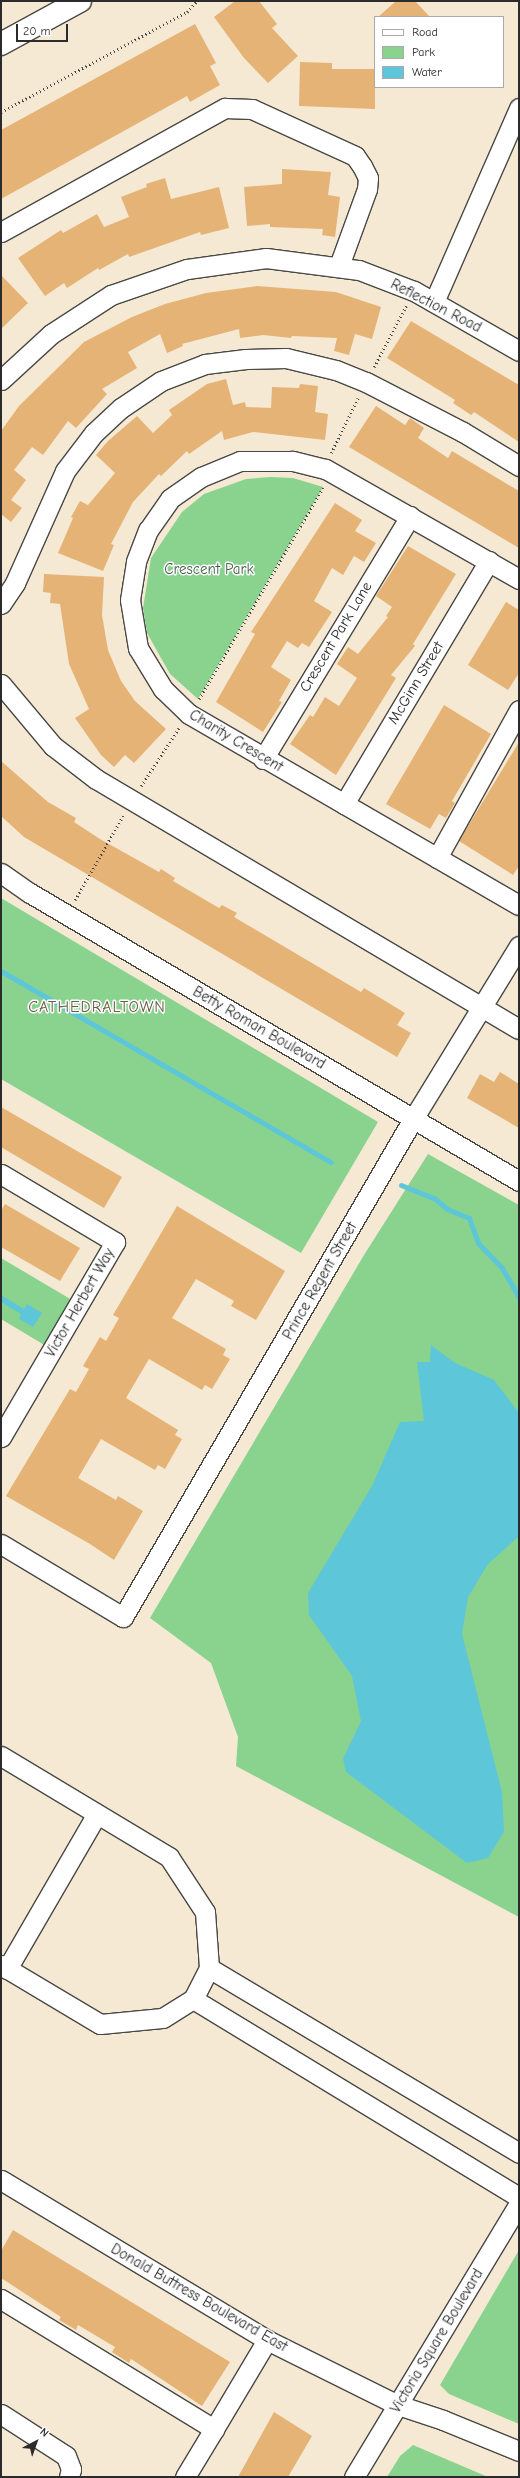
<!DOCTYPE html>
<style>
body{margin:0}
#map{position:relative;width:520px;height:2478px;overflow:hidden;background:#f6e9d4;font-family:"Comic Neue",sans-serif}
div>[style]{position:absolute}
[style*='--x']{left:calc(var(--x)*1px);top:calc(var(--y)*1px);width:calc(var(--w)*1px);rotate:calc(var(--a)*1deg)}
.green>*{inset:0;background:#89d38f}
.water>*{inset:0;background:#5dc6d8}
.stream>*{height:5px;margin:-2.5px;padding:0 2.5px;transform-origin:2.5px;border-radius:2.5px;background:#5dc6d8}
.building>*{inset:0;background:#e5b375}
.path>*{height:2.5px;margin-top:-1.25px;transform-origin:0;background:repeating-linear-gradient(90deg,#494844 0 1px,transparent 0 4px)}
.roads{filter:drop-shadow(1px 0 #494844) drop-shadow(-1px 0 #494844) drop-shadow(0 1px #494844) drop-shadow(0 -1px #494844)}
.minor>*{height:19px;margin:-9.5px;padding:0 9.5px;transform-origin:9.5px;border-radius:9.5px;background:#fff}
.major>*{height:22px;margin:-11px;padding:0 11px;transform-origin:11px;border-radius:11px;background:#fff}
span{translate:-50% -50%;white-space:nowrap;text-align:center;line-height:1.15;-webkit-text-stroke:3px #fff;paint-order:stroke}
.street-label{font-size:15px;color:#2b2b2b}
.park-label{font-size:15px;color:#475d49}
.neighbourhood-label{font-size:16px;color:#6c5b45;letter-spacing:1px}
.frame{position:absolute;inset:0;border:2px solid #2b2b2b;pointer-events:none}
.legend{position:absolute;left:374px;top:16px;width:130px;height:72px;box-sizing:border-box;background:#fff;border:1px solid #aaa;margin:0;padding:5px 7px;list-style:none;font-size:12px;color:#2b2b2b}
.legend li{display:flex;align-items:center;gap:8px;height:20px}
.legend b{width:20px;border:1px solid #aaa}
.north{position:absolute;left:16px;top:2422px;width:40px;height:40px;-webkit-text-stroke:3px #fff;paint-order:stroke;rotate:41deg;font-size:11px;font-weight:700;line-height:16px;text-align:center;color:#2b2b2b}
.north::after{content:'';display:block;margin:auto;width:14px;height:18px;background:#2b2b2b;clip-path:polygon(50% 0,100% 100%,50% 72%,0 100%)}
.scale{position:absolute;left:16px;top:24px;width:52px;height:18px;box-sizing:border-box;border:2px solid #2b2b2b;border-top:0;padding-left:5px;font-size:12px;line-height:14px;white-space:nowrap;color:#2b2b2b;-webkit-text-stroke:3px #fff;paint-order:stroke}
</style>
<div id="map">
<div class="green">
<div style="clip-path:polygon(270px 477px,293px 478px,323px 487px,198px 699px,170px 674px,147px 633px,143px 608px,151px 558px,182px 512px,204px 494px,246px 479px)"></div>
<div style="clip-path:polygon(1px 898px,378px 1122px,301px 1253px,1px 1079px)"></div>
<div style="clip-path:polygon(428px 1154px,519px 1205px,519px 1917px,236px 1766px,238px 1737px,211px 1663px,150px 1618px,364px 1255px)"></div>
<div style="clip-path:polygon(1px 1258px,72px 1300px,46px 1346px,1px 1319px)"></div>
<div style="clip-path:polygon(519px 2250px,519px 2424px,449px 2394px,440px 2385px)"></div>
<div style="clip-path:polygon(413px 2445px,488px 2477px,387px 2477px,400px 2456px)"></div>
</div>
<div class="water">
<div style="clip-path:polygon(1px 1295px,24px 1309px,27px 1304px,42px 1313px,33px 1327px,19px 1319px,21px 1314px,1px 1302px)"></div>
<div style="clip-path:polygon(431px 1345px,455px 1363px,494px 1380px,519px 1413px,519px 1536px,488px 1564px,468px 1597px,462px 1634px,502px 1792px,504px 1832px,488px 1858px,467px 1863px,346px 1772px,343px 1759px,361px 1721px,352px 1676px,309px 1615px,308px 1593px,372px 1486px,400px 1422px,424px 1421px,417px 1362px,430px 1362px)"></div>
</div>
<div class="stream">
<div style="--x:1;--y:971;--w:381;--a:30.1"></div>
<div style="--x:401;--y:1185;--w:35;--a:22"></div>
<div style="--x:434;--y:1198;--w:17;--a:40"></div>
<div style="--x:447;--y:1209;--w:24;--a:22"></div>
<div style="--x:469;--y:1218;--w:27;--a:70"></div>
<div style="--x:478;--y:1243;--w:35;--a:46"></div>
<div style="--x:502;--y:1268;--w:34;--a:60"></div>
</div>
<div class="building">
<div style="clip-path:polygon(235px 1px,259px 1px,277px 24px,272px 28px,298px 56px,268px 83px,244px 58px,214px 17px)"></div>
<div style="clip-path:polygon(396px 1px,415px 1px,430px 17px,378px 17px)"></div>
<div style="clip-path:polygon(195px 24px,216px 63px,210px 66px,220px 85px,190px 102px,187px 96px,1px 199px,1px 130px)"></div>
<div style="clip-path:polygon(300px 62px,332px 63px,332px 69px,375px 69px,375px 109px,299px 106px)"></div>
<div style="clip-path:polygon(282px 169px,331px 172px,328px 195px,340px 197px,335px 237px,322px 235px,323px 229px,270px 227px,270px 224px,247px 226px,244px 187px,282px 184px)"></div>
<div style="clip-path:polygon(165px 178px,171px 199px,219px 187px,229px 228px,201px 235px,200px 232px,129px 257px,128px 254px,99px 270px,98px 268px,67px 288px,64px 283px,45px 296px,18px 258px,61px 230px,63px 233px,97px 214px,104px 227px,129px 217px,121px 197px,147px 187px,146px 184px)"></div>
<div style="clip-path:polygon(1px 275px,28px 303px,1px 329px)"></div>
<div style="clip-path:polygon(257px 286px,336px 292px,381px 307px,372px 339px,355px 334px,349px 355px,334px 351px,337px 338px,292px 336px,291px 338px,263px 335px,240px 338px,239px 329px,182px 344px,183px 346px,167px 353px,160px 334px,128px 352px,137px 368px,102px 389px,107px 394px,76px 428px,68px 421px,43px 455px,32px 447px,14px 470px,26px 480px,11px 500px,22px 508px,11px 522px,1px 514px,1px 431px,19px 406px,84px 342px,132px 317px,165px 304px,206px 293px)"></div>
<div style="clip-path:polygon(411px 321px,519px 385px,519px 442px,474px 412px,471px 415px,453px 403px,455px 400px,387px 358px)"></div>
<div style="clip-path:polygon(226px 379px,233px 405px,245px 402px,246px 407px,271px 408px,272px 387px,299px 388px,300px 384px,318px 386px,315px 412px,328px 414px,325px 440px,253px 432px,224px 440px,222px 431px,189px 454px,187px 451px,161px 476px,159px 474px,133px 502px,111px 544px,114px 545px,103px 571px,58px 553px,73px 518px,71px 517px,80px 501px,88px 505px,115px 473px,96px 455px,108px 441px,137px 416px,153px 433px,172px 415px,169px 410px,207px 384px)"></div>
<div style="clip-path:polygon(376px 406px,405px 425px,410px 418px,424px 428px,418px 438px,448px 458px,452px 451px,519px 491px,519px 548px,349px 447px)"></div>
<div style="clip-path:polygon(335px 503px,362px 520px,355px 531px,376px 543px,364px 562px,354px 556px,343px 575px,332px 568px,314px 601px,332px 612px,309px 647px,302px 643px,298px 648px,287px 641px,271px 667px,291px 680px,279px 701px,282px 702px,263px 732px,216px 702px,255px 634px,251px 632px)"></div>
<div style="clip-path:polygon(408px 546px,456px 574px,413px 644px,415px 646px,391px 675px,396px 678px,336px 775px,290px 744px,310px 715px,313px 717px,325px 697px,339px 706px,357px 678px,337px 664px,348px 647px,358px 654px,388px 617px,386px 616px,392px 607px,376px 596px)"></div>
<div style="clip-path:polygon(44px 574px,104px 577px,102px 615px,108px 650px,121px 681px,135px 701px,166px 729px,134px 763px,125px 755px,114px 767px,101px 755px,75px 718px,89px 709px,69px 664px,60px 604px,50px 603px,51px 593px,43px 592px)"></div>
<div style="clip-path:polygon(506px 602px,519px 610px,519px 673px,508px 690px,468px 665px)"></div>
<div style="clip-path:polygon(444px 705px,491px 734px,452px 801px,455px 803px,446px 818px,439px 814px,430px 829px,386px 804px)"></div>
<div style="clip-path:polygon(519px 742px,519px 866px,513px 875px,459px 841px)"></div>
<div style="clip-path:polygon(1px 761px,48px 802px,76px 818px,74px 822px,100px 839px,159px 872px,161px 869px,175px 878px,173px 881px,219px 908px,222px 905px,237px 913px,234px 917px,361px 992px,364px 988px,405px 1013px,397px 1025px,411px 1033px,397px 1057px,24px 837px,1px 816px)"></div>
<div style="clip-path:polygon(500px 1072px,519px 1084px,519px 1128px,467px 1098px,480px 1074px,494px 1082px)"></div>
<div style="clip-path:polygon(1px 1107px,122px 1177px,104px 1208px,1px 1147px)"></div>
<div style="clip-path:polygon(5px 1204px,80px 1248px,60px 1281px,1px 1247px,1px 1211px)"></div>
<div style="clip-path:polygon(177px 1206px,285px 1271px,256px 1320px,231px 1306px,234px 1301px,196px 1279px,172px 1318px,226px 1349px,223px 1355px,230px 1359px,212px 1389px,205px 1385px,202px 1390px,149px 1359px,126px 1398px,178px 1430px,175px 1435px,182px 1439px,165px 1469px,158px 1465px,155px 1470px,101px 1439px,78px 1478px,116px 1500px,118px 1496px,143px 1511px,114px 1560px,90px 1544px,6px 1496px,70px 1389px,76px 1392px,89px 1369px,83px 1366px,100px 1337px,106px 1341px,119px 1318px,113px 1315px)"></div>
<div style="clip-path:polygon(13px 2230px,230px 2362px,202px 2406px,131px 2359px,129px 2363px,112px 2352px,115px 2347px,78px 2325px,76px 2330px,59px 2320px,61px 2317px,1px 2278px,1px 2251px)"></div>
<div style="clip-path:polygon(274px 2412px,312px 2436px,288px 2477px,238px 2477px)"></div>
</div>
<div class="path">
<div style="--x:1;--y:112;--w:211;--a:-28.3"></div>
<div style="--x:187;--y:12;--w:15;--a:-48"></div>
<div style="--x:374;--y:367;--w:69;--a:-62.3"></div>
<div style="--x:331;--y:453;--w:61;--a:-63.9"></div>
<div style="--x:199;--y:699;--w:245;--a:-59.6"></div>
<div style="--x:141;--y:786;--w:69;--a:-56.8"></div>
<div style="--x:75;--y:900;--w:97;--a:-60.3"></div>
</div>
<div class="roads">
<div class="minor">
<div style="--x:1;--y:232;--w:256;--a:-29"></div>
<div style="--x:225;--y:108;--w:27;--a:2"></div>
<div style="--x:252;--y:109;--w:113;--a:24.5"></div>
<div style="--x:355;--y:156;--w:12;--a:55"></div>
<div style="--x:362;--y:166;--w:13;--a:63"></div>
<div style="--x:368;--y:178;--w:11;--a:95"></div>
<div style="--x:367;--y:189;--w:82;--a:110"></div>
<div style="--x:434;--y:302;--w:212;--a:-66.3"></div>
<div style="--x:1;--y:380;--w:68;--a:-42.6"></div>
<div style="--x:51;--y:334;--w:72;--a:-33"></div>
<div style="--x:111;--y:295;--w:80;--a:-18.9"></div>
<div style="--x:187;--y:269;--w:80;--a:-7.9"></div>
<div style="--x:266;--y:258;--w:94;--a:7.4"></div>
<div style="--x:359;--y:270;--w:59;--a:20.9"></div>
<div style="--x:414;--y:291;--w:121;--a:29.7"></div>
<div style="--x:519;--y:579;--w:223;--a:-150.4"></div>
<div style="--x:325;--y:469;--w:34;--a:-166"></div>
<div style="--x:292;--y:461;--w:52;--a:180"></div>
<div style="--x:240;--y:461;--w:42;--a:157.7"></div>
<div style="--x:201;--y:477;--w:38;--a:145"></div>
<div style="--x:170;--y:499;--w:38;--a:125"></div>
<div style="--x:148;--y:530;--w:34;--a:111"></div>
<div style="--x:136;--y:562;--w:38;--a:99"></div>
<div style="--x:130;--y:600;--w:49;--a:80.5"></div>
<div style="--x:138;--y:648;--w:48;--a:58.6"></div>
<div style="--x:163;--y:689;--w:36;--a:44"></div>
<div style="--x:189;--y:714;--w:381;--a:30.1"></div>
<div style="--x:1;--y:604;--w:25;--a:-56"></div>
<div style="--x:15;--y:583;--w:123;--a:-65.9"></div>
<div style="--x:65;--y:471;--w:48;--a:-52.7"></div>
<div style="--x:94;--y:433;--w:37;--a:-43"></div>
<div style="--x:121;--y:408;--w:48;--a:-34"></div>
<div style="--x:161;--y:381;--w:47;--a:-21.1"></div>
<div style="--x:205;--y:364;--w:41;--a:-7"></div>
<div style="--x:246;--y:359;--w:40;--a:-1.4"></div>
<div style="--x:286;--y:358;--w:51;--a:13.5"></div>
<div style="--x:336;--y:370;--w:32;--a:22"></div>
<div style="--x:366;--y:382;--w:109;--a:27.3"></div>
<div style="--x:463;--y:432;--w:66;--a:31.3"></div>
<div style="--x:1;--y:684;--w:81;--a:50"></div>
<div style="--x:53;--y:746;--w:54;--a:37.5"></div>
<div style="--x:96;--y:779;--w:491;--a:30.6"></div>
<div style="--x:263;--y:759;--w:284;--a:-58.8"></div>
<div style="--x:344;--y:804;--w:283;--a:-59.2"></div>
<div style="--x:437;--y:858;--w:169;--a:-61"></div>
<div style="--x:1;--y:873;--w:35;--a:35"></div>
<div style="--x:30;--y:893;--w:568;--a:30.5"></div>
<div style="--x:1;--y:1174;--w:133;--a:30.8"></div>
<div style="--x:115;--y:1242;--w:226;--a:120.3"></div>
<div style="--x:1;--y:1544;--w:142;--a:30.9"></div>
<div style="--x:123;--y:1617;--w:576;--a:-59.79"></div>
<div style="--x:413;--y:1119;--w:203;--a:-58.5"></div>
<div style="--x:1;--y:1756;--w:196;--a:31"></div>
<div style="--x:169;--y:1857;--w:66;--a:56.8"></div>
<div style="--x:205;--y:1912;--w:56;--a:85.9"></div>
<div style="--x:209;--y:1968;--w:35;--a:117"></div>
<div style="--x:193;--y:1999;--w:36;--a:148"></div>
<div style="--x:162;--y:2018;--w:62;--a:174.5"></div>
<div style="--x:100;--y:2024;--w:115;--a:-149.2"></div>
<div style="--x:209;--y:1968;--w:361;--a:30.8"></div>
<div style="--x:7;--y:1969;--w:179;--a:-59.9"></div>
<div style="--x:193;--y:1999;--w:381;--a:31.3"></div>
<div style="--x:1;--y:2180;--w:310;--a:31"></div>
<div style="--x:267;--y:2340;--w:146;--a:26.4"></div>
<div style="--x:398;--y:2405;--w:47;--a:18.4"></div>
<div style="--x:443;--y:2420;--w:82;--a:22.2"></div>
<div style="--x:1;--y:2299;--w:250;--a:31.4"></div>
<div style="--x:214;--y:2429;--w:56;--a:121.1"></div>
<div style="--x:1;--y:2414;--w:77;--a:32.9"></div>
<div style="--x:66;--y:2456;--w:14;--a:69"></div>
<div style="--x:71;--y:2469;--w:8;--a:104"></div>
<div style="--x:214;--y:2429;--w:104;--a:-59.2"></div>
<div style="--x:354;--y:2477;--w:319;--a:-58.9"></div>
</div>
<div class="major">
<div style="--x:1;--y:44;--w:90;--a:-28.6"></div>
</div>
</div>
<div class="street-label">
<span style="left:436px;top:306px;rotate:27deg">Reflection Road</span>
<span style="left:336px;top:637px;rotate:-59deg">Crescent Park Lane</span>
<span style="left:416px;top:683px;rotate:-59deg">McGinn Street</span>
<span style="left:236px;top:741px;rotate:31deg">Charity Crescent</span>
<span style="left:259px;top:1028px;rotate:30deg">Betty Roman Boulevard</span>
<span style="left:320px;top:1281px;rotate:-60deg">Prince Regent Street</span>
<span style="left:80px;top:1303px;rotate:-60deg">Victor Herbert Way</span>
<span style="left:199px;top:2298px;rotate:30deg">Donald Buttress Boulevard East</span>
<span style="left:437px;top:2341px;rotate:-59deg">Victoria Square Boulevard</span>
</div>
<div class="park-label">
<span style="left:209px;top:570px">Crescent Park</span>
</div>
<div class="neighbourhood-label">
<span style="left:97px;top:1007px">CATHEDRALTOWN</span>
</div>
<div class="frame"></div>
<ul class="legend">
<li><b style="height:5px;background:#fff"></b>Road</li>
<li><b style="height:11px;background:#89d38f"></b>Park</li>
<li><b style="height:11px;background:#5dc6d8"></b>Water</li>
</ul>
<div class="north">N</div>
<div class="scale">20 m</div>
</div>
